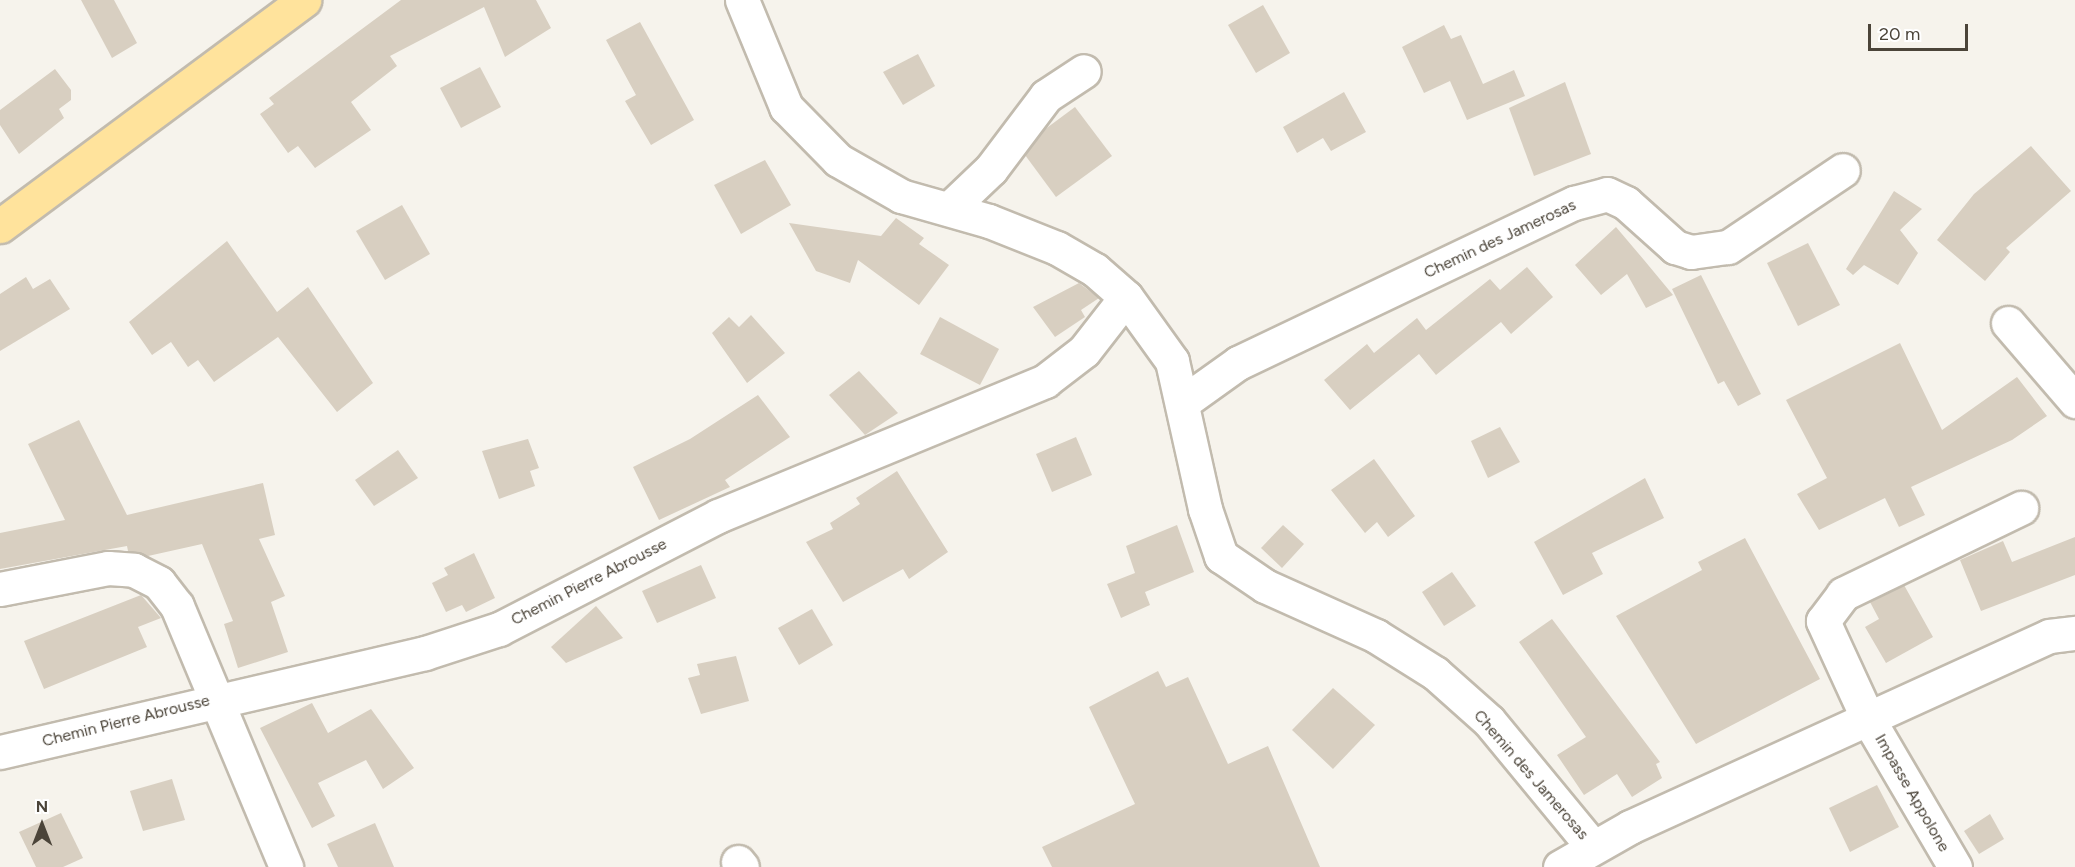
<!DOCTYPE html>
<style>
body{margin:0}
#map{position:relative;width:2075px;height:867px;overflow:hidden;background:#f6f3ec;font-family:Figtree,sans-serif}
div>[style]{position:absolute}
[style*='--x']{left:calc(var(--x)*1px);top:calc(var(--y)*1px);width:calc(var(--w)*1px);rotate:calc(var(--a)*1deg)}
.building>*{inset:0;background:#d8cfc1}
.roads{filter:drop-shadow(2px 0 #c2bbae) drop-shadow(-2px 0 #c2bbae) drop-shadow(0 2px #c2bbae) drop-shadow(0 -2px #c2bbae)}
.minor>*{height:33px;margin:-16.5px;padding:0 16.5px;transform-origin:16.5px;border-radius:16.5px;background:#fff}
.major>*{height:33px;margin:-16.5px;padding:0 16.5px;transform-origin:16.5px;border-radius:16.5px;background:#ffe39c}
span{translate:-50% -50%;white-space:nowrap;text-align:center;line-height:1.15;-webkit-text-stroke:4.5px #fff;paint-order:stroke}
.street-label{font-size:16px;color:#4b4439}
.north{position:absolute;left:12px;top:795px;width:60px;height:60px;-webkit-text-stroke:4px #fff;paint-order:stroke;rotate:0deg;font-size:16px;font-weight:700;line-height:24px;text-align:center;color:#4b4439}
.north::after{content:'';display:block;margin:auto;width:21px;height:27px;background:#4b4439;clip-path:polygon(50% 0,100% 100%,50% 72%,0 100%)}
.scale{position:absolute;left:1868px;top:24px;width:100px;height:27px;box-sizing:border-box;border:3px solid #4b4439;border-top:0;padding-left:8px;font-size:18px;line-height:21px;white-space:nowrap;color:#4b4439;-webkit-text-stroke:4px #fff;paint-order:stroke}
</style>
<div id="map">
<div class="building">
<div style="clip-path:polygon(81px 0,114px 0,137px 43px,112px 58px)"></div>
<div style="clip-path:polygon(401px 0,536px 0,551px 28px,505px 57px,484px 7px,390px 56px,397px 66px,351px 102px,371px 130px,315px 168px,298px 146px,288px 153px,260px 114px,274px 104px,269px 98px)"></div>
<div style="clip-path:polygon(1263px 5px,1290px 53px,1256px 73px,1228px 25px)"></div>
<div style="clip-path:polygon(640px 22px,694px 120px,651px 145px,625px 101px,636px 95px,606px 40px)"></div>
<div style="clip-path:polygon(1444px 25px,1451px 39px,1461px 35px,1483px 84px,1514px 70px,1525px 96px,1467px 120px,1450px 81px,1424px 93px,1402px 47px)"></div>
<div style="clip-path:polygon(918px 54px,935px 86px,903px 105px,883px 72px)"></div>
<div style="clip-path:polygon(480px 67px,501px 107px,461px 128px,440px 88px)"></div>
<div style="clip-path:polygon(55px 69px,71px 90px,71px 100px,59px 109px,64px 118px,19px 154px,0 125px,0 110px)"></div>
<div style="clip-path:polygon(1565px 82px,1591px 154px,1534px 176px,1509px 108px)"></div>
<div style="clip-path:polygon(1344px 92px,1366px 132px,1331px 151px,1323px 138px,1297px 153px,1283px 127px)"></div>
<div style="clip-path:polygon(1075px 107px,1112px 156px,1056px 197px,1025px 155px,1044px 130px)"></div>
<div style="clip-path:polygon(2031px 146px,2071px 191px,2006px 248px,2010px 252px,1985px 281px,1937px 240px,1974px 194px)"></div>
<div style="clip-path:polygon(765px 160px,791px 205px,741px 234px,714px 185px)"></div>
<div style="clip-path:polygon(1894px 191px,1922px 209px,1900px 230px,1918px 253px,1898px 285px,1864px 265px,1853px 275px,1846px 269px)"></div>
<div style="clip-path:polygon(402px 205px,430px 254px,385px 280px,356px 231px)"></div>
<div style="clip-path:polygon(896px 218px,924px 238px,919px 244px,949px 265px,919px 305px,858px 260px,850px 283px,816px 271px,789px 223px,881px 236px)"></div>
<div style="clip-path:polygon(1616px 227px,1644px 260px,1673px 295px,1646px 308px,1627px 274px,1601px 295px,1575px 265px)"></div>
<div style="clip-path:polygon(227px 241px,277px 312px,308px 287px,373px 383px,337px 412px,278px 337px,214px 382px,198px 360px,188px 367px,171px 342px,152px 355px,129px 322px)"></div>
<div style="clip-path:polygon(1808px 243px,1840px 305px,1798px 326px,1767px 263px)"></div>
<div style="clip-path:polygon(1527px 267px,1553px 297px,1511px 334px,1501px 322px,1436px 375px,1419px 354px,1350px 410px,1324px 380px,1367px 344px,1374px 353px,1417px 318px,1426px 330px,1490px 279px,1500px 290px)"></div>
<div style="clip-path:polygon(1701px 275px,1761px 394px,1738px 406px,1724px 381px,1718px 384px,1672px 289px)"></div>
<div style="clip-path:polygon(26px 277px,33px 289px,50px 279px,70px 309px,0 351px,0 294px)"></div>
<div style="clip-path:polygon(1079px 283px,1099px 298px,1081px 310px,1085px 317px,1055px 337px,1033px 307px)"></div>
<div style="clip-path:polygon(751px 315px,785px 353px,747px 383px,712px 333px,729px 317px,739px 327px)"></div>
<div style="clip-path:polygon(940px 317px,999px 349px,980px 385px,920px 354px)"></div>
<div style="clip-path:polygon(1900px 343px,1942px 430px,2017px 377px,2047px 416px,2012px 440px,1911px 487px,1925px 515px,1899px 527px,1885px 498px,1819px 530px,1797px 494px,1827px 478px,1786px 400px)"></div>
<div style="clip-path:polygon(859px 371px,898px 413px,865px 435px,829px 395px)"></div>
<div style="clip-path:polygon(758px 395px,790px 437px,725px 480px,730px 487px,659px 520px,633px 467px,690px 439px)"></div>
<div style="clip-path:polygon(79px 420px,127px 515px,263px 483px,275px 535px,259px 539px,285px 596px,271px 602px,288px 652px,238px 668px,224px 624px,233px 621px,202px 544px,148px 556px,128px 551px,127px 546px,0 569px,0 533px,65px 520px,28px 444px)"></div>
<div style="clip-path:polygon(1500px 427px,1520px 462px,1488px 478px,1471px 441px)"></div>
<div style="clip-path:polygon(1076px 437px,1092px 475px,1052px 492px,1036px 454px)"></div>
<div style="clip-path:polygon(528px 439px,539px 468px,530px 471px,535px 486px,499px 499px,482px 451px)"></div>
<div style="clip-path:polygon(398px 450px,418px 478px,374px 506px,355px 480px)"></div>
<div style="clip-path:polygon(1374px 459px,1415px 516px,1388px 537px,1377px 522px,1365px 533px,1331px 490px)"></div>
<div style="clip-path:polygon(897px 471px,948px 552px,909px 579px,903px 569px,843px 602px,806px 542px,833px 529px,830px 523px,860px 504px,856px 498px)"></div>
<div style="clip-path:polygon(1645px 478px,1664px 518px,1592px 553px,1603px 574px,1563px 595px,1534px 542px)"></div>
<div style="clip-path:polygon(1177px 525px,1194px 572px,1145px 592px,1150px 605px,1121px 618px,1107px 584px,1135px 573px,1126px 546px)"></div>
<div style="clip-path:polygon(1283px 525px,1304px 544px,1282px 568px,1261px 548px)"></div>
<div style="clip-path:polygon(2075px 537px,2075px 575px,1981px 611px,1960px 560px,2003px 541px,2012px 562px)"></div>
<div style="clip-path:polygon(1745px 538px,1820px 679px,1696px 744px,1616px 616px,1702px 570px,1698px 562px)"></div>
<div style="clip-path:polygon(474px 553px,495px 598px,466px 612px,462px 605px,446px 612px,432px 583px,448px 575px,444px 568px)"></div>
<div style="clip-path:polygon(701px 565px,716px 598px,657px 623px,642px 591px)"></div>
<div style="clip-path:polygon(1452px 572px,1476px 606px,1444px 626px,1422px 592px)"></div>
<div style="clip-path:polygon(1904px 585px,1933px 637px,1886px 663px,1865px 627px,1879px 619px,1870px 602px)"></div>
<div style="clip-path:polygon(141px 595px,161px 618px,138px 627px,147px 647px,44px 689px,24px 641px)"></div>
<div style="clip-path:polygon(596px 606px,623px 638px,566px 663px,551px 647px)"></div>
<div style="clip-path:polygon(812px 609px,833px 645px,799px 665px,778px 628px)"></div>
<div style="clip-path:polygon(1552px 619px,1660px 762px,1656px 764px,1662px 778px,1632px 797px,1617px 774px,1584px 795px,1557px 755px,1586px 737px,1519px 642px)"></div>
<div style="clip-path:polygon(736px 656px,749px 701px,701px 714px,688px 678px,700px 675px,697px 664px)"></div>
<div style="clip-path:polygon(1158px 671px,1166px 687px,1188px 677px,1228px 764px,1268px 746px,1320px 867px,1052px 867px,1042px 847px,1135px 804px,1089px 707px)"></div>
<div style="clip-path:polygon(1333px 688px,1375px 725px,1333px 769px,1292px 730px)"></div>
<div style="clip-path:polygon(312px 703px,328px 733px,371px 709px,414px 768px,383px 789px,366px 760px,318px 783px,335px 816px,312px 828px,260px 728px)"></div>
<div style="clip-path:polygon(172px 779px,185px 820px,143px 831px,130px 791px)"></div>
<div style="clip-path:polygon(1877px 785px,1899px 827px,1850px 852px,1829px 808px)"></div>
<div style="clip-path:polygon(61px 813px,83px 858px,63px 867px,36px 867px,19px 832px)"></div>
<div style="clip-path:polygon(1990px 814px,2004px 839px,1979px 854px,1964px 831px)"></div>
<div style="clip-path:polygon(375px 823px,394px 867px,338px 867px,327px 844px)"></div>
</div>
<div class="roads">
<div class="minor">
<div style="--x:742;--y:0;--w:116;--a:67.6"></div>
<div style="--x:786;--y:107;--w:74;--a:45.5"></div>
<div style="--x:838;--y:160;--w:73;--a:29.7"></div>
<div style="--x:901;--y:196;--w:91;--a:15.9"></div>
<div style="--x:989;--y:221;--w:73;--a:21.7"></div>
<div style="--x:1057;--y:248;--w:44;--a:30.1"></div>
<div style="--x:1095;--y:270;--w:41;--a:41.1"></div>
<div style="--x:1126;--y:297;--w:79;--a:54.3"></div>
<div style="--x:1172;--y:361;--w:152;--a:77.4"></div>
<div style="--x:1205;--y:509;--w:50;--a:71.2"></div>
<div style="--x:1221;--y:556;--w:53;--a:34.3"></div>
<div style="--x:1265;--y:586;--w:122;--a:24.2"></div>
<div style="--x:1376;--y:636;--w:70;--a:32.1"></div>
<div style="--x:1435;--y:673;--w:72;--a:41.6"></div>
<div style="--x:1489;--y:721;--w:162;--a:50.5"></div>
<div style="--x:949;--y:209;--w:58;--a:-43.6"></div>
<div style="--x:991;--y:169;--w:91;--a:-53"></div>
<div style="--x:1046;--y:96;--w:45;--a:-33.3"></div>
<div style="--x:2008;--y:323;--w:103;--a:49.3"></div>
<div style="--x:1182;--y:403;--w:69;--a:-35.5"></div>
<div style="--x:1238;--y:363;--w:372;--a:-25.5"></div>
<div style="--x:1574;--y:203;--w:34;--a:-15"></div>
<div style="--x:1607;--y:194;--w:21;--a:25"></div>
<div style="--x:1626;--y:203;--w:66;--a:41.9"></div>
<div style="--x:1675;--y:247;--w:17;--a:17"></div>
<div style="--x:1691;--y:252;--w:37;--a:-8"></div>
<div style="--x:1728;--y:247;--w:138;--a:-33.8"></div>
<div style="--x:0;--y:589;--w:110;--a:-11"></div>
<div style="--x:108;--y:568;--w:26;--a:4"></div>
<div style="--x:134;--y:570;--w:28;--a:27"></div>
<div style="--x:159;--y:583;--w:29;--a:52"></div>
<div style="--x:177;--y:606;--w:283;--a:67.3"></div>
<div style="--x:0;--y:752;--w:436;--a:-13.1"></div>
<div style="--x:425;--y:653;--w:78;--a:-18"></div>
<div style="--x:499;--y:629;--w:246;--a:-27.3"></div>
<div style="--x:718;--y:516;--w:354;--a:-22.4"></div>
<div style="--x:1045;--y:381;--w:49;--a:-37.6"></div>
<div style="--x:1084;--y:351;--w:68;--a:-52.1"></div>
<div style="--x:738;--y:862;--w:6;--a:51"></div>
<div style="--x:1560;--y:867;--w:81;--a:-29.7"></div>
<div style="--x:1630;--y:827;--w:460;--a:-24.5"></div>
<div style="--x:2049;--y:636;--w:26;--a:-7"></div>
<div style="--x:1955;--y:867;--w:172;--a:-120.4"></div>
<div style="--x:1868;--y:719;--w:108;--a:-114.7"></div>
<div style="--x:1823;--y:621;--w:34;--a:-53"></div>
<div style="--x:1843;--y:594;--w:198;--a:-25.8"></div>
</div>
<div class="major">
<div style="--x:0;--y:226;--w:379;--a:-36.6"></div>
</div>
</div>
<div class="street-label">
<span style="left:1500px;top:239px;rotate:-25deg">Chemin des Jamerosas</span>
<span style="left:589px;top:582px;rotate:-27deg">Chemin Pierre Abrousse</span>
<span style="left:126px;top:721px;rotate:-14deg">Chemin Pierre Abrousse</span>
<span style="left:1531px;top:775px;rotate:49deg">Chemin des Jamerosas</span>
<span style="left:1912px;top:793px;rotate:60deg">Impasse Appolone</span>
</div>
<div class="north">N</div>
<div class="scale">20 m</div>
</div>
